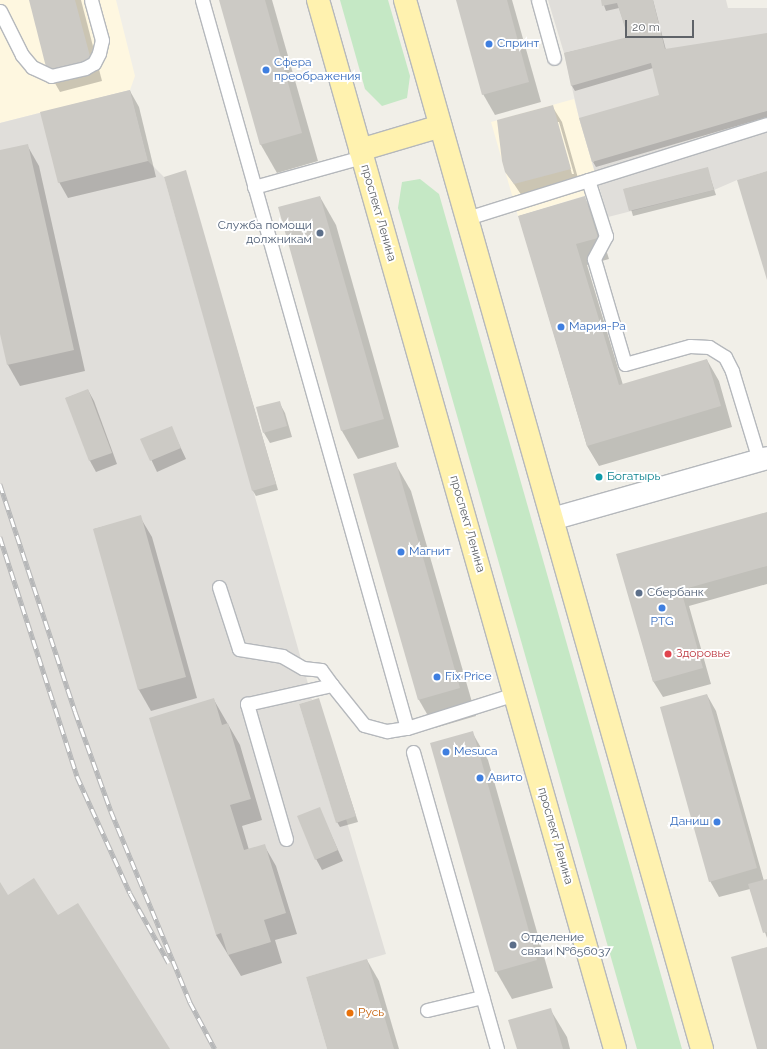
<!DOCTYPE html>
<meta charset="utf-8">
<style>
body{margin:0}
#map{position:relative;width:767px;height:1049px;overflow:hidden;background:#f1efe8;font-family:Raleway,sans-serif}
div>[style]{position:absolute}
[style*='--x']{left:calc(var(--x)*1px);top:calc(var(--y)*1px);width:calc(var(--w)*1px);rotate:calc(var(--a)*1deg)}
.commercial>*{inset:0;background:#fef7e0}
.industrial>*{inset:0;background:#e0deda}
.green>*{inset:0;background:#c5e8c5}
.shadow>*{inset:0;background:#0003}
.building>*{inset:0;background:#cccac5}
.roads{filter:drop-shadow(1px 0 #b5b8bc) drop-shadow(-1px 0 #b5b8bc) drop-shadow(0 1px #b5b8bc) drop-shadow(0 -1px #b5b8bc)}
.lane>*{height:13px;margin:-6.5px;padding:0 6.5px;transform-origin:6.5px;border-radius:6.5px;background:#fff}
.street>*{height:22px;margin:-11px;padding:0 11px;transform-origin:11px;border-radius:11px;background:#fff}
.primary>*{height:22px;margin:-11px;padding:0 11px;transform-origin:11px;border-radius:11px;background:#fff2af}
.rail>*{height:4.5px;margin-top:-2.25px;transform-origin:0;background:repeating-linear-gradient(90deg,#fff 0 9px,#b6b7b8 0 18px);box-sizing:border-box;border-block:1px solid #b6b7b8}
.dots>*{width:11px;height:11px;translate:-50% -50%;box-sizing:border-box;border:2px solid #fff;border-radius:50%}
span{translate:-50% -50%;white-space:nowrap;text-align:center;line-height:1.15;-webkit-text-stroke:4px #fff;paint-order:stroke}
.shop-label{font-size:12px;color:#366cbe}
.left{translate:0 -50%;text-align:left}
.right{translate:-100% -50%;text-align:right}
.street-label{font-size:12px;color:#5f6368}
.service-label{font-size:12px;color:#4e5e75}
.culture-label{font-size:12px;color:#0d838f}
.health-label{font-size:12px;color:#be3a42}
.food-label{font-size:12px;color:#c56008}
.scale{position:absolute;left:625px;top:20px;width:69px;height:18px;box-sizing:border-box;border:2px solid #5f6368;border-top:0;padding-left:5px;font-size:12px;line-height:14px;white-space:nowrap;color:#5f6368;-webkit-text-stroke:3px #fff;paint-order:stroke}
</style>
<div id="map">
<div class="commercial">
<div style="clip-path:polygon(0 0,116px 0,135px 76px,130px 90px,0 123px)"></div>
<div style="clip-path:polygon(574px 99px,600px 191px,518px 216px,491px 122px)"></div>
</div>
<div class="industrial">
<div style="clip-path:polygon(548px 0,726px 0,728px 8px,767px 8px,767px 171px,737px 180px,714px 190px,608px 217px,579px 118px,564px 53px)"></div>
<div style="clip-path:polygon(130px 90px,148px 161px,164px 177px,307px 680px,312px 700px,299px 704px,336px 822px,346px 819px,386px 954px,306px 977px,327px 1049px,0 1049px,0 123px)"></div>
</div>
<div class="green">
<div style="clip-path:polygon(340px 0,388px 0,410px 76px,407px 98px,382px 106px,365px 89px)"></div>
<div style="clip-path:polygon(420px 179px,439px 194px,682px 1049px,637px 1049px,398px 208px,402px 182px)"></div>
</div>
<div class="shadow">
<div style="clip-path:polygon(30px 0,81px 0,102px 81px,60px 92px,48px 71px)"></div>
<div style="clip-path:polygon(220px 0,272px 0,318px 161px,277px 173px,261px 145px)"></div>
<div style="clip-path:polygon(457px 0,512px 0,541px 102px,495px 115px,483px 94px)"></div>
<div style="clip-path:polygon(602px 0,653px 0,666px 50px,767px 34px,767px 117px,596px 167px,593px 162px,660px 95px,653px 68px,575px 91px,572px 86px,565px 53px,629px 38px,619px 8px,606px 11px)"></div>
<div style="clip-path:polygon(130px 91px,139px 107px,156px 177px,68px 198px,59px 182px)"></div>
<div style="clip-path:polygon(evenodd,552px 106px,562px 122px,580px 185px,524px 199px,506px 172px,552px 106px,557px 122px,559px 122px,574px 174px,572px 174px,557px 122px)"></div>
<div style="clip-path:polygon(27px 145px,39px 166px,85px 371px,20px 386px,8px 365px,0 329px,0 151px)"></div>
<div style="clip-path:polygon(707px 168px,716px 195px,633px 216px,625px 189px)"></div>
<div style="clip-path:polygon(185px 172px,278px 490px,256px 496px,253px 491px)"></div>
<div style="clip-path:polygon(320px 197px,336px 225px,399px 447px,358px 459px,342px 431px,279px 208px)"></div>
<div style="clip-path:polygon(584px 197px,596px 218px,609px 259px,587px 265px,623px 385px,707px 360px,719px 381px,732px 427px,599px 466px,587px 446px,519px 216px)"></div>
<div style="clip-path:polygon(88px 390px,94px 401px,117px 464px,96px 472px,90px 461px,66px 398px)"></div>
<div style="clip-path:polygon(279px 402px,285px 413px,292px 437px,270px 443px,264px 433px)"></div>
<div style="clip-path:polygon(171px 427px,186px 459px,157px 472px,142px 440px)"></div>
<div style="clip-path:polygon(395px 463px,411px 491px,476px 716px,435px 728px,419px 700px)"></div>
<div style="clip-path:polygon(767px 513px,767px 584px,689px 606px,711px 684px,663px 697px,653px 681px,618px 555px)"></div>
<div style="clip-path:polygon(140px 517px,152px 537px,197px 698px,151px 711px,139px 690px,94px 529px)"></div>
<div style="clip-path:polygon(707px 695px,716px 711px,764px 881px,767px 880px,767px 938px,750px 889px,719px 897px,710px 881px)"></div>
<div style="clip-path:polygon(318px 699px,358px 822px,340px 827px,337px 822px)"></div>
<div style="clip-path:polygon(214px 700px,240px 745px,262px 820px,242px 826px,249px 850px,264px 845px,276px 866px,297px 934px,275px 940px,282px 963px,241px 976px,216px 935px)"></div>
<div style="clip-path:polygon(472px 732px,488px 760px,553px 988px,512px 999px,496px 971px)"></div>
<div style="clip-path:polygon(319px 808px,343px 861px,322px 870px,316px 859px)"></div>
<div style="clip-path:polygon(367px 960px,379px 981px,399px 1049px,328px 1049px)"></div>
<div style="clip-path:polygon(550px 1009px,567px 1037px,570px 1049px,518px 1049px)"></div>
</div>
<div class="building">
<div style="clip-path:polygon(29px 0,75px 0,91px 60px,47px 71px)"></div>
<div style="clip-path:polygon(219px 0,265px 0,302px 133px,260px 145px)"></div>
<div style="clip-path:polygon(456px 0,507px 0,529px 82px,482px 95px)"></div>
<div style="clip-path:polygon(601px 0,653px 0,665px 49px,767px 33px,767px 111px,592px 162px,579px 118px,659px 95px,651px 63px,571px 86px,564px 53px,628px 37px,617px 3px,602px 6px)"></div>
<div style="clip-path:polygon(130px 90px,148px 161px,58px 183px,40px 112px)"></div>
<div style="clip-path:polygon(553px 105px,571px 169px,514px 184px,505px 172px,502px 161px,497px 120px)"></div>
<div style="clip-path:polygon(28px 144px,74px 350px,7px 365px,0 334px,0 150px)"></div>
<div style="clip-path:polygon(708px 167px,714px 190px,629px 211px,623px 189px)"></div>
<div style="clip-path:polygon(186px 170px,276px 484px,252px 491px,164px 177px)"></div>
<div style="clip-path:polygon(767px 171px,767px 280px,737px 180px)"></div>
<div style="clip-path:polygon(320px 196px,384px 419px,341px 431px,278px 207px)"></div>
<div style="clip-path:polygon(585px 196px,598px 238px,576px 244px,619px 385px,707px 359px,721px 406px,587px 446px,518px 216px)"></div>
<div style="clip-path:polygon(88px 389px,112px 453px,89px 461px,65px 398px)"></div>
<div style="clip-path:polygon(280px 401px,287px 426px,263px 433px,256px 407px)"></div>
<div style="clip-path:polygon(172px 426px,181px 448px,150px 461px,140px 439px)"></div>
<div style="clip-path:polygon(396px 462px,460px 688px,418px 700px,353px 474px)"></div>
<div style="clip-path:polygon(767px 512px,767px 566px,681px 590px,703px 668px,653px 682px,616px 554px)"></div>
<div style="clip-path:polygon(141px 515px,186px 677px,138px 690px,93px 529px)"></div>
<div style="clip-path:polygon(707px 694px,757px 868px,709px 882px,660px 707px)"></div>
<div style="clip-path:polygon(214px 698px,222px 725px,228px 723px,251px 799px,230px 805px,244px 850px,265px 844px,286px 913px,264px 920px,271px 942px,228px 955px,221px 933px,216px 935px,149px 718px)"></div>
<div style="clip-path:polygon(319px 698px,356px 816px,336px 823px,299px 704px)"></div>
<div style="clip-path:polygon(473px 731px,537px 960px,495px 972px,430px 743px)"></div>
<div style="clip-path:polygon(320px 807px,338px 850px,315px 860px,297px 816px)"></div>
<div style="clip-path:polygon(34px 878px,58px 915px,78px 903px,170px 1049px,0 1049px,0 882px,8px 895px)"></div>
<div style="clip-path:polygon(767px 879px,767px 932px,763px 933px,748px 884px)"></div>
<div style="clip-path:polygon(767px 947px,767px 1049px,757px 1049px,731px 957px)"></div>
<div style="clip-path:polygon(367px 959px,394px 1049px,327px 1049px,306px 977px)"></div>
<div style="clip-path:polygon(551px 1008px,563px 1049px,517px 1049px,508px 1020px)"></div>
</div>
<div class="roads">
<div class="lane">
<div style="--x:202;--y:0;--w:756;--a:74.27"></div>
<div style="--x:538;--y:0;--w:60;--a:74.6"></div>
<div style="--x:0;--y:11;--w:49;--a:63.4"></div>
<div style="--x:22;--y:55;--w:16;--a:50"></div>
<div style="--x:32;--y:67;--w:21;--a:25"></div>
<div style="--x:51;--y:76;--w:35;--a:-13"></div>
<div style="--x:85;--y:68;--w:10;--a:-29"></div>
<div style="--x:94;--y:63;--w:11;--a:-63"></div>
<div style="--x:99;--y:53;--w:13;--a:-77"></div>
<div style="--x:102;--y:40;--w:41;--a:-105.4"></div>
<div style="--x:588;--y:180;--w:59;--a:72.2"></div>
<div style="--x:606;--y:236;--w:26;--a:118"></div>
<div style="--x:594;--y:259;--w:109;--a:73.6"></div>
<div style="--x:625;--y:364;--w:67;--a:-15.5"></div>
<div style="--x:690;--y:346;--w:19;--a:3"></div>
<div style="--x:709;--y:347;--w:19;--a:32"></div>
<div style="--x:725;--y:357;--w:16;--a:63"></div>
<div style="--x:732;--y:371;--w:93;--a:73.1"></div>
<div style="--x:254;--y:187;--w:112;--a:-15.5"></div>
<div style="--x:467;--y:218;--w:314;--a:-17.4"></div>
<div style="--x:219;--y:587;--w:65;--a:72.1"></div>
<div style="--x:239;--y:649;--w:44;--a:9.2"></div>
<div style="--x:282;--y:656;--w:24;--a:30"></div>
<div style="--x:303;--y:668;--w:18;--a:6"></div>
<div style="--x:321;--y:670;--w:19;--a:54"></div>
<div style="--x:413;--y:752;--w:309;--a:74.2"></div>
<div style="--x:286;--y:839;--w:141;--a:-106.1"></div>
<div style="--x:247;--y:704;--w:87;--a:-12.6"></div>
<div style="--x:332;--y:685;--w:51;--a:51.3"></div>
<div style="--x:364;--y:725;--w:24;--a:15"></div>
<div style="--x:387;--y:731;--w:20;--a:-9"></div>
<div style="--x:407;--y:728;--w:113;--a:-17.5"></div>
<div style="--x:427;--y:1010;--w:57;--a:-13.3"></div>
</div>
<div class="street">
<div style="--x:552;--y:519;--w:223;--a:-15.8"></div>
</div>
<div class="primary">
<div style="--x:318;--y:0;--w:1090;--a:74.19"></div>
<div style="--x:405;--y:0;--w:1090;--a:74.19"></div>
<div style="--x:360;--y:150;--w:84;--a:-16.5"></div>
</div>
</div>
<div class="rail">
<div style="--x:0;--y:484;--w:239;--a:71.7"></div>
<div style="--x:75;--y:711;--w:106;--a:70.2"></div>
<div style="--x:111;--y:811;--w:207;--a:67.5"></div>
<div style="--x:190;--y:1002;--w:53;--a:62"></div>
<div style="--x:0;--y:537;--w:251;--a:72.1"></div>
<div style="--x:77;--y:776;--w:128;--a:65.6"></div>
<div style="--x:130;--y:893;--w:80;--a:60.9"></div>
</div>
<div class="dots">
<div style="left:489px;top:44px;background:#3f7fe0"></div>
<div style="left:266px;top:70px;background:#3f7fe0"></div>
<div style="left:320px;top:233px;background:#5c6f8a"></div>
<div style="left:561px;top:327px;background:#3f7fe0"></div>
<div style="left:599px;top:477px;background:#0f9aa8"></div>
<div style="left:401px;top:552px;background:#3f7fe0"></div>
<div style="left:639px;top:593px;background:#5c6f8a"></div>
<div style="left:662px;top:608px;background:#3f7fe0"></div>
<div style="left:668px;top:654px;background:#e0444e"></div>
<div style="left:437px;top:677px;background:#3f7fe0"></div>
<div style="left:446px;top:752px;background:#3f7fe0"></div>
<div style="left:480px;top:778px;background:#3f7fe0"></div>
<div style="left:717px;top:822px;background:#3f7fe0"></div>
<div style="left:513px;top:945px;background:#5c6f8a"></div>
<div style="left:350px;top:1013px;background:#e8710a"></div>
</div>
<div class="shop-label">
<span class="left" style="left:497px;top:44px">Спринт</span>
<span class="left" style="left:274px;top:70px">Сфера<br>преображения</span>
<span class="left" style="left:569px;top:327px">Мария-Ра</span>
<span class="left" style="left:409px;top:552px">Магнит</span>
<span style="left:662px;top:622px">PTG</span>
<span class="left" style="left:445px;top:677px">Fix Price</span>
<span class="left" style="left:454px;top:752px">Mesuca</span>
<span class="left" style="left:488px;top:778px">Авито</span>
<span class="right" style="left:709px;top:822px">Даниш</span>
</div>
<div class="street-label">
<span style="left:378px;top:213px;rotate:74deg">проспект Ленина</span>
<span style="left:467px;top:524px;rotate:74deg">проспект Ленина</span>
<span style="left:555px;top:836px;rotate:74deg">проспект Ленина</span>
</div>
<div class="service-label">
<span class="right" style="left:312px;top:233px">Служба помощи<br>должникам</span>
<span class="left" style="left:647px;top:593px">Сбербанк</span>
<span class="left" style="left:521px;top:945px">Отделение<br>связи №656037</span>
</div>
<div class="culture-label">
<span class="left" style="left:607px;top:477px">Богатырь</span>
</div>
<div class="health-label">
<span class="left" style="left:676px;top:654px">Здоровье</span>
</div>
<div class="food-label">
<span class="left" style="left:358px;top:1013px">Русь</span>
</div>
<div class="scale">20 m</div>
</div>
